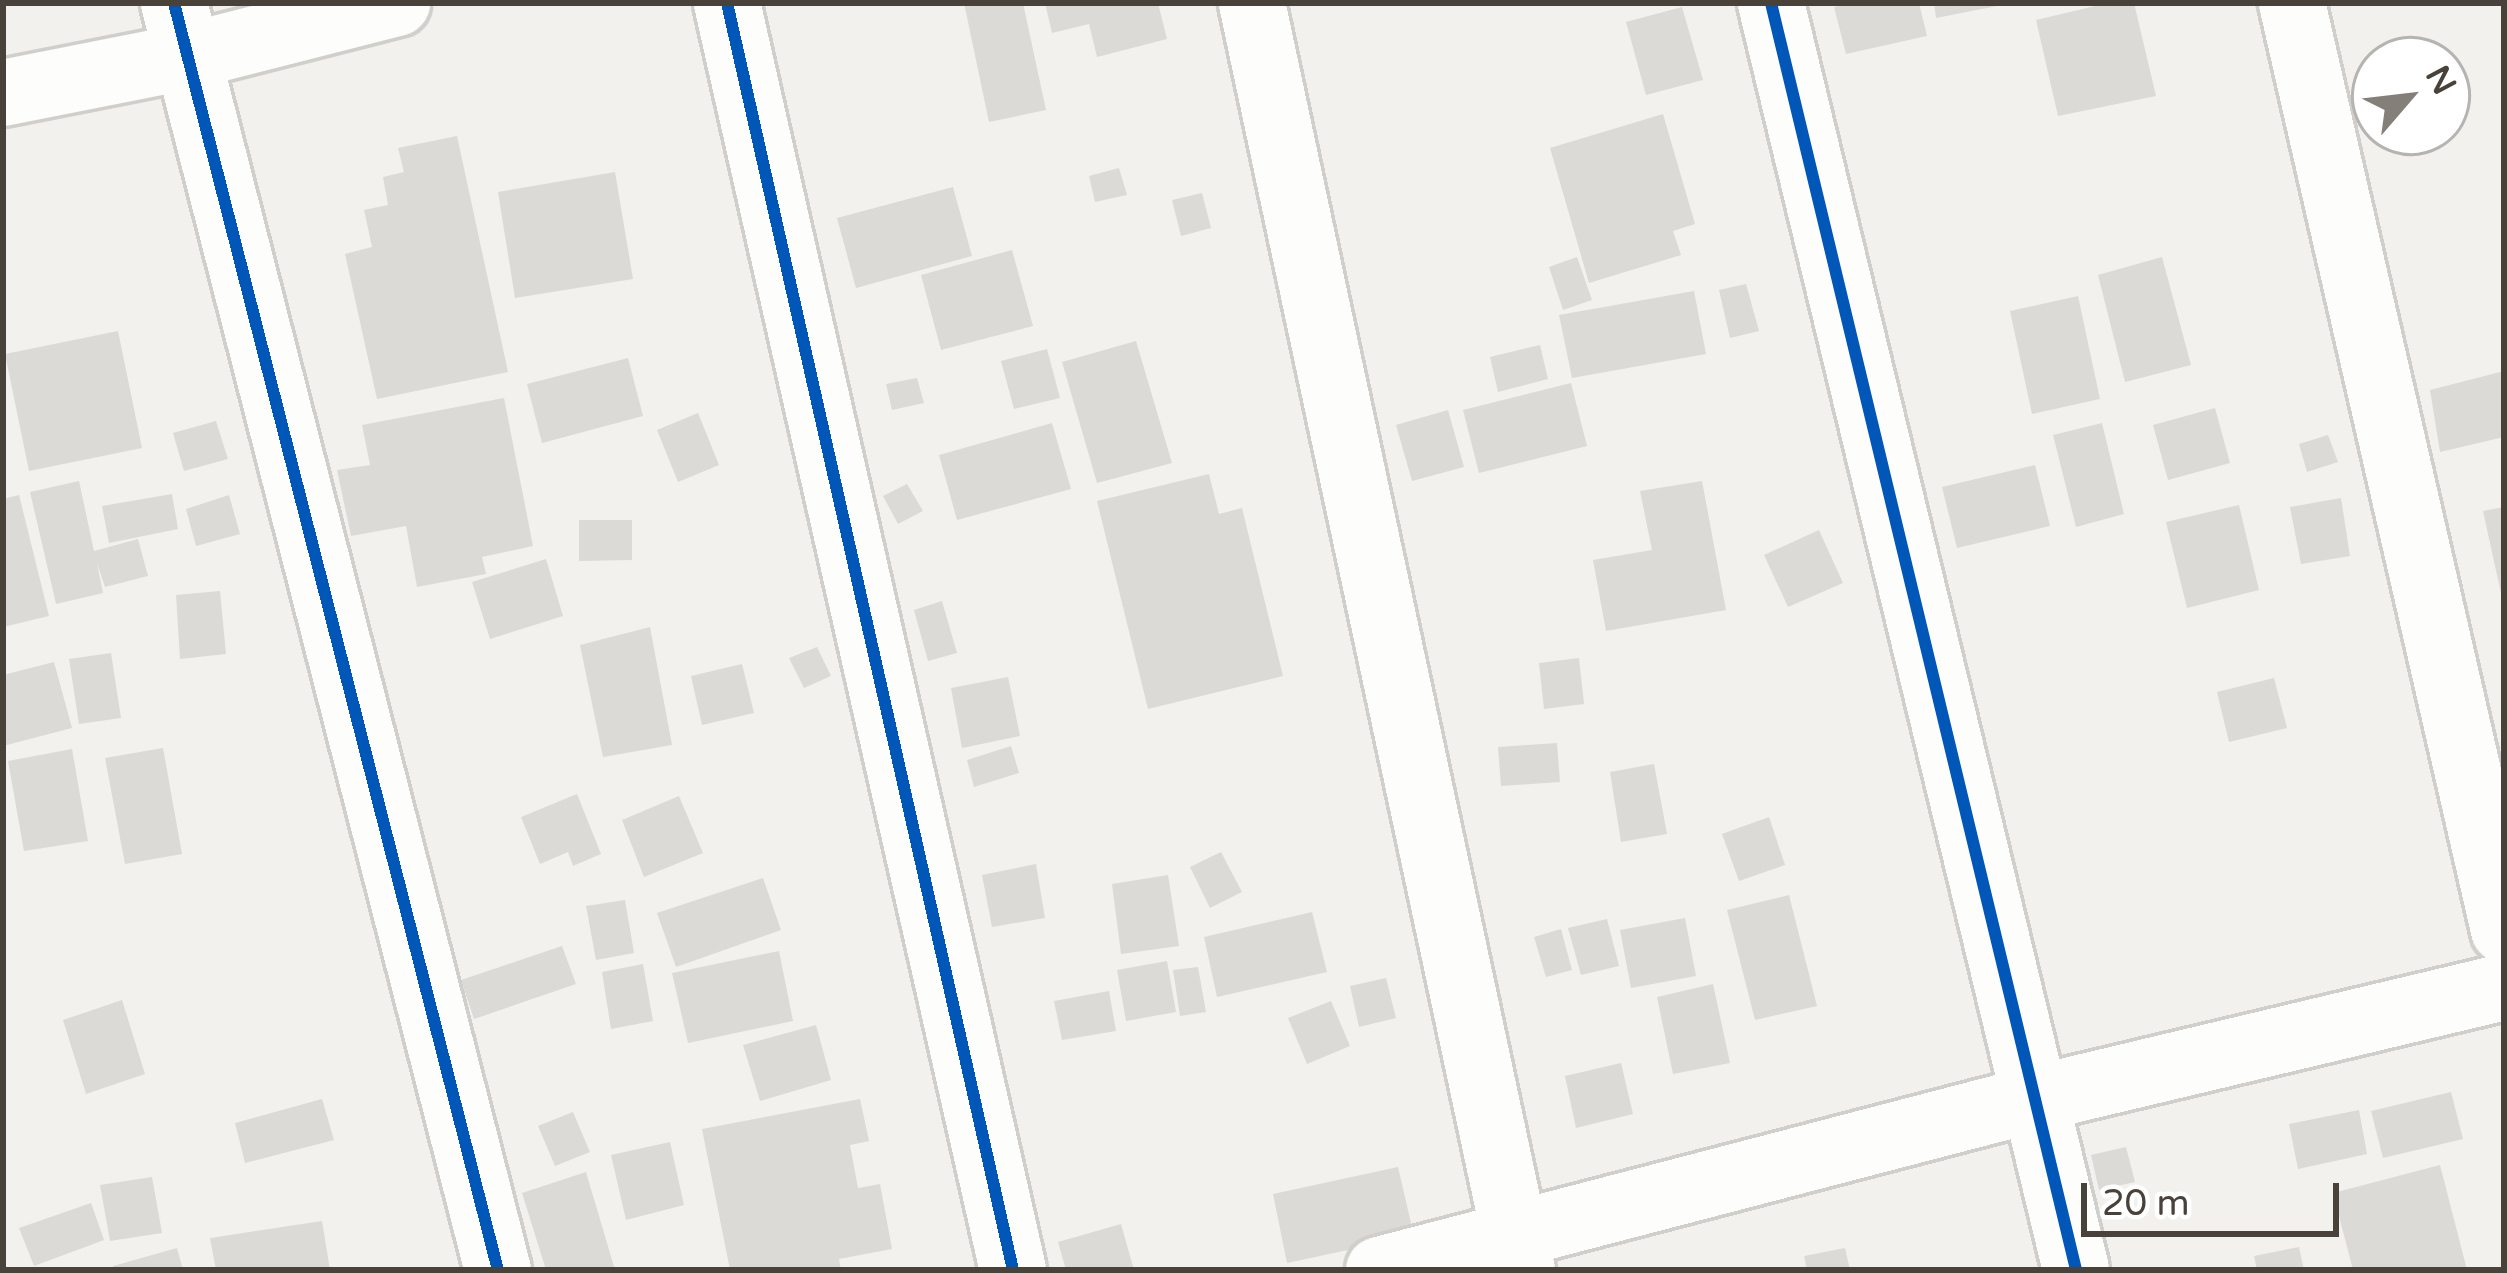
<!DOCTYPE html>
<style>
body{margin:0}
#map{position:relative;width:2507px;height:1273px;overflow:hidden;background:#f2f1ed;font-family:"Varela Round",sans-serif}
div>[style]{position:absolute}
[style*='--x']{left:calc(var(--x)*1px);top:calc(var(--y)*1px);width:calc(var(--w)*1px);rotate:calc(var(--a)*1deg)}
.building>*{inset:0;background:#dcdad6}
.roads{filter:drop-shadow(3px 0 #d0cfcb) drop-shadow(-3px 0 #d0cfcb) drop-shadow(0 3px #d0cfcb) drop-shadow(0 -3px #d0cfcb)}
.minor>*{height:66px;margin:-33px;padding:0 33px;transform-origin:33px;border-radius:33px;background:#fdfdfc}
.cycleway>*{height:12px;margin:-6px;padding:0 6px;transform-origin:6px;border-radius:6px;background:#0057b8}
span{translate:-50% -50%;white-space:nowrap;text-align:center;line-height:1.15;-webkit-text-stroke:9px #fff;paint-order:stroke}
.frame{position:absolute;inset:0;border:6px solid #48423a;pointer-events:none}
.north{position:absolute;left:2351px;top:36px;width:120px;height:120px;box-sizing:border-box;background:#fff;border:3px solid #b6b3b0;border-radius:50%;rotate:62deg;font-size:33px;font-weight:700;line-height:48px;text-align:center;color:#48423a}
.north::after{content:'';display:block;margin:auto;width:42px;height:54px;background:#847f79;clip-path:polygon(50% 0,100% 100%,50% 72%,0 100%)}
.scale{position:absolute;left:2081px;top:1183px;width:258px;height:54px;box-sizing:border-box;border:6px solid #48423a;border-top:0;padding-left:15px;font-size:36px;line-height:42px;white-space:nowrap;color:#48423a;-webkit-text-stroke:9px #fff;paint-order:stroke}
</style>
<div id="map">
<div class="building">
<div style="clip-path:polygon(964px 3px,1023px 3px,1046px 110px,989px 122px)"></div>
<div style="clip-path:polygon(1045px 3px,1158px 3px,1167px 39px,1097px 57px,1089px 24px,1052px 33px)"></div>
<div style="clip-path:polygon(1853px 3px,1919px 3px,1927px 36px,1846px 54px,1834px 7px)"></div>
<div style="clip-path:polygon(1934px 3px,2002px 3px,2002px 5px,1936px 18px)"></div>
<div style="clip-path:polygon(2108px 3px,2134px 3px,2156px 96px,2058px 116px,2036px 20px)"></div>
<div style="clip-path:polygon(1682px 7px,1703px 80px,1646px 95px,1626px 22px)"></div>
<div style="clip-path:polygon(1663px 114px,1695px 224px,1673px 231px,1681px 255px,1589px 283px,1550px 148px)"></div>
<div style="clip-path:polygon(457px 136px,508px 372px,377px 399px,345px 254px,372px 247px,364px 210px,388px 205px,383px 177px,404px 172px,398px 148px)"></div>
<div style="clip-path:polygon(1119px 168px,1127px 195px,1095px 202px,1089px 176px)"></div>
<div style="clip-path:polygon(615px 172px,633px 279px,515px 298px,498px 192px)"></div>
<div style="clip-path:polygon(953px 187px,972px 256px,856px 288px,837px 218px)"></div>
<div style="clip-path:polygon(1202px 193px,1211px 228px,1181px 236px,1172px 200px)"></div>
<div style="clip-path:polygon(1012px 250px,1033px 326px,941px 350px,921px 275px)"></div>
<div style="clip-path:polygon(1577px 257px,1592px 300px,1563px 310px,1549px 267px)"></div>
<div style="clip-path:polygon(2162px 257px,2191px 365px,2125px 382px,2098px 275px)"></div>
<div style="clip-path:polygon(1746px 284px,1759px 331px,1730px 338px,1719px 290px)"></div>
<div style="clip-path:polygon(1694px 291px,1706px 354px,1572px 378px,1559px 315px)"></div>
<div style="clip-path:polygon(2078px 296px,2100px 399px,2032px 414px,2010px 311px)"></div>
<div style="clip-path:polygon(118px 331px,142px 448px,29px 471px,5px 354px)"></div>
<div style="clip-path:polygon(1136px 341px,1172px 463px,1097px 483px,1062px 362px)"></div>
<div style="clip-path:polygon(1540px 345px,1548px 379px,1498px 392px,1490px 357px)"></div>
<div style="clip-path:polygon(1047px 349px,1060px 398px,1014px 409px,1001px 361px)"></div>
<div style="clip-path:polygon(628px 358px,643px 416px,542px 443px,527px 384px)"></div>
<div style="clip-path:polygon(2504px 371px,2504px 437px,2440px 452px,2430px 390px)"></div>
<div style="clip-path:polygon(917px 378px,924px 403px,892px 410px,886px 384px)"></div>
<div style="clip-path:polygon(1571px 383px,1587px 446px,1479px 473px,1463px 410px)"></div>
<div style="clip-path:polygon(504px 398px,533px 546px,482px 557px,486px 574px,417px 587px,406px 526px,351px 536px,337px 470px,370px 465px,362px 425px)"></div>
<div style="clip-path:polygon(2215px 408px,2230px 463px,2168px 480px,2153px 425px)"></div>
<div style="clip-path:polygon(1448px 410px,1464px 467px,1412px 481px,1396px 425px)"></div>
<div style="clip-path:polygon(698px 413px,719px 465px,678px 482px,657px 430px)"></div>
<div style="clip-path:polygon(216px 421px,228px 459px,184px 471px,173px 433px)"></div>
<div style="clip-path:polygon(1052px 423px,1071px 489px,957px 520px,939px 455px)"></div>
<div style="clip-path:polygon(2102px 423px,2124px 514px,2076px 527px,2053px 435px)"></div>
<div style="clip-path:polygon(2328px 435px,2338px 462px,2307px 472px,2299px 444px)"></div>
<div style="clip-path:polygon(2035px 465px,2050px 526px,1957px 548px,1942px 487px)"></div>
<div style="clip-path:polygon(1209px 474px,1219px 514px,1242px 508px,1283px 676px,1148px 709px,1097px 501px)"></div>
<div style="clip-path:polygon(79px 481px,94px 551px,138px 539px,148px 576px,105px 587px,97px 563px,103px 593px,56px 604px,30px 492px)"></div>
<div style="clip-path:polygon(1702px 481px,1726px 610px,1606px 631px,1593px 560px,1652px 550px,1640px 491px)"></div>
<div style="clip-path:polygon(907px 484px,923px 511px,898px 524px,883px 496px)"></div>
<div style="clip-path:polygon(172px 494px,178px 529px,109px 543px,102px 506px)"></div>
<div style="clip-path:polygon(19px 495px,49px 616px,3px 627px,3px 499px)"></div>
<div style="clip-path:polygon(229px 495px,240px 534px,196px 546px,186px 509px)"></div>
<div style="clip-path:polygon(2341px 498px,2350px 556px,2301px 564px,2290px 507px)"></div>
<div style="clip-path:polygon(2239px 505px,2259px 590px,2187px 608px,2166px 522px)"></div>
<div style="clip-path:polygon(2504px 507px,2504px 598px,2502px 598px,2483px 511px)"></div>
<div style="clip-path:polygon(579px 520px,632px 520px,632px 560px,579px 561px)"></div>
<div style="clip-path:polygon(1819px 530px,1843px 583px,1788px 607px,1764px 555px)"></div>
<div style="clip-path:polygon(546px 559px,563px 616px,490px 639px,472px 582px)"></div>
<div style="clip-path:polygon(220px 591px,226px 654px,180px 659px,176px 595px)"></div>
<div style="clip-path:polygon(942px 601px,957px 653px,928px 661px,914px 610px)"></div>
<div style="clip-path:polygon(650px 627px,672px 745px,603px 757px,580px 645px)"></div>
<div style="clip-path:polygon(817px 647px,831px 676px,804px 688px,789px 658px)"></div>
<div style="clip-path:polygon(111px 653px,121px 718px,79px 724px,69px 659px)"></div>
<div style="clip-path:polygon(1579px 658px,1584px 704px,1544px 709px,1539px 663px)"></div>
<div style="clip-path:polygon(54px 662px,72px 728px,3px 746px,3px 675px)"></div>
<div style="clip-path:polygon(742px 664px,754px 713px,702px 725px,691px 676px)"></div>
<div style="clip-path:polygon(1008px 677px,1020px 736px,962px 748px,951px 688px)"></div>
<div style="clip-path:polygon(2274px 678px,2287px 728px,2229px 742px,2217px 692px)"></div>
<div style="clip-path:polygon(1557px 743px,1560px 782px,1501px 786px,1498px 747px)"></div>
<div style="clip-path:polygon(1011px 746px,1019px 773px,974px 787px,967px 760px)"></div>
<div style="clip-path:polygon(163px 748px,182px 854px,125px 864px,105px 758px)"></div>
<div style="clip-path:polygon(72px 749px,88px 841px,24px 851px,8px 761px)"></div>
<div style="clip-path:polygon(1654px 764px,1667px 834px,1621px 842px,1610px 772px)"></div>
<div style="clip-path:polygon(577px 794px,601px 854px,573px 866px,568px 852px,540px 864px,521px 817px)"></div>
<div style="clip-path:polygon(679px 796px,703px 853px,644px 877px,622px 820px)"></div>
<div style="clip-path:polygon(1769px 817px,1785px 865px,1739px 881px,1722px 834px)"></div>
<div style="clip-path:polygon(1221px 852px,1242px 892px,1210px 908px,1190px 867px)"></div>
<div style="clip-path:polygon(1036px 864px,1045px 918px,992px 927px,982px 875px)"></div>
<div style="clip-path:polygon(1168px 875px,1179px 946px,1121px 954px,1112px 884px)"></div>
<div style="clip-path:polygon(763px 878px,781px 930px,676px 967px,657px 913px)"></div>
<div style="clip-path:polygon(1789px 895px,1817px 1006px,1755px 1020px,1727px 910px)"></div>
<div style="clip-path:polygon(625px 900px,634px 953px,596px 960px,586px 906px)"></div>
<div style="clip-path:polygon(1312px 912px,1327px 972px,1217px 997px,1204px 937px)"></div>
<div style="clip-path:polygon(1685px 918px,1696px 976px,1631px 988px,1620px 930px)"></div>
<div style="clip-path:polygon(1607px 919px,1619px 966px,1581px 975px,1568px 928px)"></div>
<div style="clip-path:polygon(1561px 929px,1572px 970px,1546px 977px,1534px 937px)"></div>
<div style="clip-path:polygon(562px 946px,576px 984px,474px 1019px,461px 980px)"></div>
<div style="clip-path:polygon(779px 951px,793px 1021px,688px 1043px,672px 973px)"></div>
<div style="clip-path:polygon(1167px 961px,1176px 1012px,1126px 1021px,1117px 970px)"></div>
<div style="clip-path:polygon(643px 964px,653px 1021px,611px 1029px,602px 972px)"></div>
<div style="clip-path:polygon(1198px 967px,1206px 1012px,1180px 1016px,1173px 970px)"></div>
<div style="clip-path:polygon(1386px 978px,1396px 1018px,1359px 1027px,1350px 986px)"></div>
<div style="clip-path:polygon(1713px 984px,1730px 1063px,1673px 1074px,1657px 997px)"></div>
<div style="clip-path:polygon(1109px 991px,1116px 1031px,1062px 1040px,1054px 1001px)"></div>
<div style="clip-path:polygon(122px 1000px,145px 1074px,86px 1094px,63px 1020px)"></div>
<div style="clip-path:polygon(1331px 1001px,1350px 1046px,1307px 1064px,1288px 1018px)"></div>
<div style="clip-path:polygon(816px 1025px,831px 1080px,760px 1101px,743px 1045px)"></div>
<div style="clip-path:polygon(1621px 1063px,1633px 1114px,1576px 1128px,1565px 1076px)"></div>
<div style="clip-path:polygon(2451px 1092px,2463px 1139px,2383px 1158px,2371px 1111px)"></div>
<div style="clip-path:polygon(322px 1099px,334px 1140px,245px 1163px,235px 1123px)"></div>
<div style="clip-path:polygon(860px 1099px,869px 1141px,850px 1145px,858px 1188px,880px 1184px,892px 1249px,839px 1259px,841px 1270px,730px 1270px,702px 1129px)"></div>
<div style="clip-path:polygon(2359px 1110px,2367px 1154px,2298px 1169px,2289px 1124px)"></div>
<div style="clip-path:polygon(573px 1112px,590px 1152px,555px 1166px,538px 1126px)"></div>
<div style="clip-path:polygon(670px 1142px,684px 1205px,626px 1220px,611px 1155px)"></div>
<div style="clip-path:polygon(2126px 1147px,2135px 1182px,2099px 1190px,2091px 1155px)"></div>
<div style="clip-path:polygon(2440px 1165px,2467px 1270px,2353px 1270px,2333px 1193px)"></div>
<div style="clip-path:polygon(1398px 1167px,1414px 1236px,1287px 1263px,1273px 1194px)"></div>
<div style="clip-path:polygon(586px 1172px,615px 1270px,546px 1270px,522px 1193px)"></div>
<div style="clip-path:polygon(152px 1177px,162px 1233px,110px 1241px,100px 1185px)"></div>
<div style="clip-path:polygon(91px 1203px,104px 1240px,34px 1266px,19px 1228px)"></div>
<div style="clip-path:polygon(322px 1221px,330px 1270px,216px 1270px,210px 1238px)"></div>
<div style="clip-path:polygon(1121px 1224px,1134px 1270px,1066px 1270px,1058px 1242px)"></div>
<div style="clip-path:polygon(2299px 1247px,2304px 1270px,2257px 1270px,2254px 1256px)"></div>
<div style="clip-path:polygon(177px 1248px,183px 1270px,115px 1270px,113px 1266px)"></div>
<div style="clip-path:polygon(1845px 1248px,1850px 1270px,1807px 1270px,1804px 1256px)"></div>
</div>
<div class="roads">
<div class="minor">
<div style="--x:174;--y:3;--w:1308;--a:75.66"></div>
<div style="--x:727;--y:3;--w:1299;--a:77.28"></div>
<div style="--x:1252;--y:3;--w:1295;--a:77.97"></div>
<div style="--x:1771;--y:3;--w:1303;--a:76.46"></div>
<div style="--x:2292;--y:3;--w:951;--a:77.12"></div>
<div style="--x:3;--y:93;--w:186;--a:-11.2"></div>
<div style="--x:185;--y:57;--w:219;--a:-14.3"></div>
<div style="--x:1379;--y:1270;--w:677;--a:-14.63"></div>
<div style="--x:2034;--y:1099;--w:483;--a:-13.4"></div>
</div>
</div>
<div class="cycleway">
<div style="--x:174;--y:3;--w:1308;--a:75.66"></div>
<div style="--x:727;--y:3;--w:1299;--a:77.28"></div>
<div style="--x:1771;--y:3;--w:1303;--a:76.46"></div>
</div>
<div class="frame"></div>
<div class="north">N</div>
<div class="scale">20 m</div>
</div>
